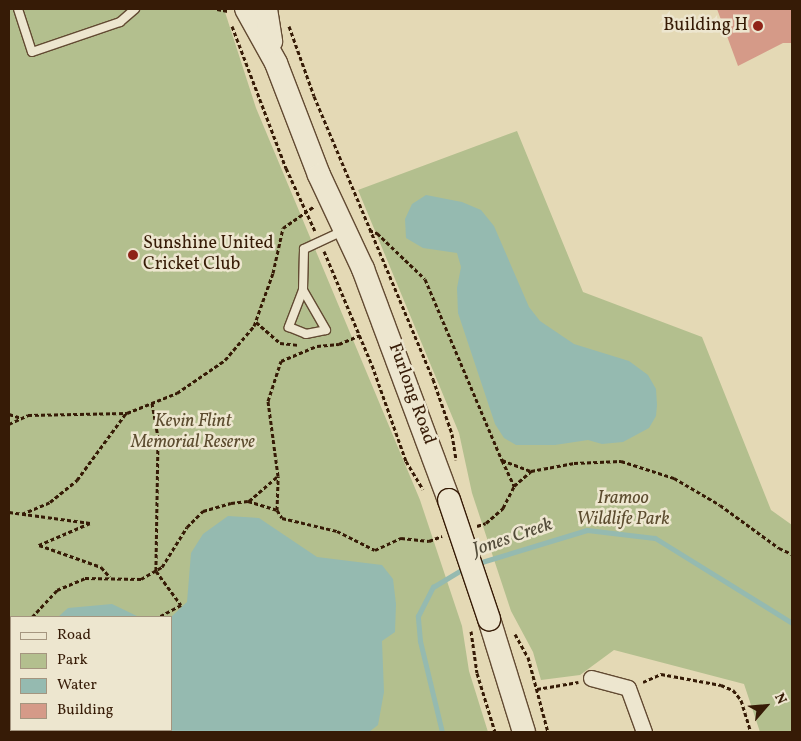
<!DOCTYPE html>
<style>
body{margin:0}
#map{position:relative;width:801px;height:741px;overflow:hidden;background:#e4d9b5;font-family:Vollkorn,serif}
div>[style]{position:absolute}
[style*='--x']{left:calc(var(--x)*1px);top:calc(var(--y)*1px);width:calc(var(--w)*1px);rotate:calc(var(--a)*1deg)}
.green>*{inset:0;background:#b3bf8e}
.water>*{inset:0;background:#95bab0}
.stream>*{height:5px;margin:-2.5px;padding:0 2.5px;transform-origin:2.5px;border-radius:2.5px;background:#95bab0}
.building>*{inset:0;background:#d59a88}
.path>*{height:3px;margin-top:-1.5px;transform-origin:0;background:repeating-linear-gradient(90deg,#361b06 0 4px,transparent 0 6.5px)}
.roads{filter:drop-shadow(1px 0 #624a32) drop-shadow(-1px 0 #624a32) drop-shadow(0 1px #624a32) drop-shadow(0 -1px #624a32)}
.lane>*{height:8px;margin:-4px;padding:0 4px;transform-origin:4px;border-radius:4px;background:#ede6cf}
.street>*{height:15px;margin:-7.5px;padding:0 7.5px;transform-origin:7.5px;border-radius:7.5px;background:#ede6cf}
.secondary>*{height:22px;margin:-11px;padding:0 11px;transform-origin:11px;border-radius:11px;background:#ede6cf}
.bridges{filter:drop-shadow(1px 0 #361b06) drop-shadow(-1px 0 #361b06) drop-shadow(0 1px #361b06) drop-shadow(0 -1px #361b06)}
.secondary-bridge>*{height:22px;margin:-11px;padding:0 11px;transform-origin:11px;border-radius:11px;background:#ede6cf}
.dots>*{width:14px;height:14px;translate:-50% -50%;box-sizing:border-box;border:2px solid #ede6cf;border-radius:50%}
span{translate:-50% -50%;white-space:nowrap;text-align:center;line-height:1.15;-webkit-text-stroke:5px #ede6cf;paint-order:stroke}
.poi-label{font-size:18px;color:#361b06}
.right{translate:-100% -50%;text-align:right}
.left{translate:0 -50%;text-align:left}
.street-label{font-size:18px;color:#361b06}
.park-label{font-size:18px;color:#5c4c2f;font-style:italic}
.water-label{font-size:19px;color:#524b39;font-style:italic}
.frame{position:absolute;inset:0;border:10px solid #361b06;pointer-events:none}
.legend{position:absolute;left:10px;top:616px;width:162px;height:115px;box-sizing:border-box;background:#ede6cf;border:1px solid #a4957f;margin:0;padding:6px 9px;list-style:none;font-size:15px;color:#361b06}
.legend li{display:flex;align-items:center;gap:10px;height:25px}
.legend b{width:25px;border:1px solid #a4957f}
.north{position:absolute;left:741px;top:681px;width:50px;height:50px;-webkit-text-stroke:4px #ede6cf;paint-order:stroke;rotate:63deg;font-size:14px;font-weight:700;line-height:20px;text-align:center;color:#361b06}
.north::after{content:'';display:block;margin:auto;width:18px;height:22px;background:#361b06;clip-path:polygon(50% 0,100% 100%,50% 72%,0 100%)}
</style>
<div id="map">
<div class="green">
<div style="clip-path:polygon(evenodd,9px 9px,224px 9px,256px 108px,420px 500px,462px 626px,469px 671px,488px 732px,9px 732px,9px 9px,11px 617px,171px 617px,171px 730px,11px 730px,11px 617px)"></div>
<div style="clip-path:polygon(517px 131px,583px 292px,702px 337px,771px 510px,792px 525px,792px 732px,760px 732px,744px 684px,614px 650px,580px 675px,541px 680px,533px 652px,511px 611px,472px 493px,459px 433px,358px 190px)"></div>
</div>
<div class="water">
<div style="clip-path:polygon(426px 195px,462px 202px,481px 210px,494px 226px,529px 307px,540px 321px,574px 344px,629px 361px,648px 375px,656px 389px,657px 405px,656px 416px,649px 428px,623px 442px,602px 444px,588px 440px,555px 445px,516px 445px,504px 438px,495px 424px,458px 313px,457px 288px,461px 267px,457px 253px,423px 248px,406px 238px,405px 219px,412px 204px)"></div>
<div style="clip-path:polygon(228px 516px,259px 518px,317px 557px,382px 565px,393px 579px,396px 604px,395px 632px,382px 641px,384px 692px,378px 725px,369px 732px,71px 732px,69px 730px,171px 730px,171px 617px,187px 602px,191px 553px,203px 534px)"></div>
<div style="clip-path:polygon(112px 604px,139px 617px,58px 617px,68px 608px)"></div>
</div>
<div class="stream">
<div style="--x:475;--y:564;--w:117;--a:-16.9"></div>
<div style="--x:587;--y:530;--w:68;--a:6.7"></div>
<div style="--x:655;--y:538;--w:161;--a:31.8"></div>
<div style="--x:442;--y:732;--w:94;--a:-103.6"></div>
<div style="--x:420;--y:641;--w:25;--a:-95"></div>
<div style="--x:418;--y:616;--w:33;--a:-63"></div>
<div style="--x:433;--y:587;--w:37;--a:-31"></div>
</div>
<div class="building">
<div style="clip-path:polygon(717px 9px,792px 9px,792px 43px,783px 43px,738px 66px)"></div>
</div>
<div class="path">
<div style="--x:217;--y:9;--w:11;--a:10"></div>
<div style="--x:232;--y:26;--w:152;--a:69.2"></div>
<div style="--x:286;--y:168;--w:69;--a:65.3"></div>
<div style="--x:289;--y:26;--w:74;--a:70.3"></div>
<div style="--x:314;--y:96;--w:307;--a:67.2"></div>
<div style="--x:433;--y:379;--w:58;--a:70.9"></div>
<div style="--x:452;--y:434;--w:26;--a:81"></div>
<div style="--x:369;--y:230;--w:9;--a:21"></div>
<div style="--x:377;--y:233;--w:66;--a:43.8"></div>
<div style="--x:425;--y:279;--w:197;--a:67"></div>
<div style="--x:502;--y:460;--w:31;--a:21"></div>
<div style="--x:324;--y:251;--w:124;--a:67.2"></div>
<div style="--x:372;--y:365;--w:102;--a:70.5"></div>
<div style="--x:406;--y:461;--w:33;--a:59"></div>
<div style="--x:256;--y:322;--w:32;--a:41"></div>
<div style="--x:280;--y:343;--w:18;--a:6"></div>
<div style="--x:152;--y:403;--w:35;--a:80"></div>
<div style="--x:158;--y:437;--w:134;--a:90.9"></div>
<div style="--x:156;--y:571;--w:42;--a:53.7"></div>
<div style="--x:181;--y:605;--w:26;--a:152"></div>
<div style="--x:9;--y:414;--w:13;--a:18"></div>
<div style="--x:9;--y:424;--w:21;--a:-25"></div>
<div style="--x:28;--y:415;--w:99;--a:-1.2"></div>
<div style="--x:127;--y:413;--w:54;--a:-21.8"></div>
<div style="--x:177;--y:393;--w:58;--a:-34.5"></div>
<div style="--x:225;--y:360;--w:45;--a:-49.5"></div>
<div style="--x:254;--y:326;--w:56;--a:-70.3"></div>
<div style="--x:273;--y:273;--w:46;--a:-77.5"></div>
<div style="--x:283;--y:228;--w:38;--a:-35"></div>
<div style="--x:502;--y:460;--w:29;--a:65"></div>
<div style="--x:249;--y:501;--w:38;--a:-41"></div>
<div style="--x:278;--y:476;--w:76;--a:-97.6"></div>
<div style="--x:268;--y:401;--w:42;--a:-72"></div>
<div style="--x:281;--y:361;--w:39;--a:-23"></div>
<div style="--x:317;--y:346;--w:22;--a:-5"></div>
<div style="--x:339;--y:344;--w:23;--a:-23"></div>
<div style="--x:277;--y:510;--w:34;--a:-88"></div>
<div style="--x:9;--y:512;--w:82;--a:7.7"></div>
<div style="--x:90;--y:523;--w:56;--a:156.7"></div>
<div style="--x:39;--y:545;--w:66;--a:19.5"></div>
<div style="--x:101;--y:567;--w:13;--a:48"></div>
<div style="--x:22;--y:514;--w:30;--a:-23"></div>
<div style="--x:50;--y:502;--w:35;--a:-39"></div>
<div style="--x:77;--y:480;--w:83;--a:-53.8"></div>
<div style="--x:477;--y:526;--w:9;--a:-18"></div>
<div style="--x:486;--y:523;--w:23;--a:-41"></div>
<div style="--x:503;--y:508;--w:25;--a:-63"></div>
<div style="--x:514;--y:486;--w:23;--a:-41"></div>
<div style="--x:531;--y:471;--w:44;--a:-10.5"></div>
<div style="--x:574;--y:463;--w:47;--a:-2.4"></div>
<div style="--x:621;--y:461;--w:56;--a:17.8"></div>
<div style="--x:674;--y:478;--w:53;--a:30.4"></div>
<div style="--x:720;--y:505;--w:73;--a:36.1"></div>
<div style="--x:779;--y:548;--w:14;--a:25"></div>
<div style="--x:32;--y:617;--w:37;--a:-47"></div>
<div style="--x:57;--y:590;--w:30;--a:-23"></div>
<div style="--x:85;--y:578;--w:56;--a:1"></div>
<div style="--x:141;--y:579;--w:24;--a:-30"></div>
<div style="--x:162;--y:567;--w:47;--a:-58"></div>
<div style="--x:187;--y:527;--w:23;--a:-45"></div>
<div style="--x:203;--y:511;--w:29;--a:-16"></div>
<div style="--x:231;--y:503;--w:17;--a:-7"></div>
<div style="--x:248;--y:501;--w:30;--a:17"></div>
<div style="--x:277;--y:510;--w:9;--a:58"></div>
<div style="--x:282;--y:518;--w:57;--a:13.3"></div>
<div style="--x:337;--y:531;--w:42;--a:26.6"></div>
<div style="--x:375;--y:550;--w:29;--a:-25"></div>
<div style="--x:401;--y:538;--w:28;--a:6"></div>
<div style="--x:429;--y:541;--w:14;--a:-21"></div>
<div style="--x:471;--y:631;--w:42;--a:81.9"></div>
<div style="--x:477;--y:673;--w:62;--a:73"></div>
<div style="--x:515;--y:634;--w:26;--a:61"></div>
<div style="--x:528;--y:657;--w:78;--a:75.1"></div>
<div style="--x:643;--y:682;--w:20;--a:-24"></div>
<div style="--x:661;--y:674;--w:61;--a:10.4"></div>
<div style="--x:721;--y:685;--w:13;--a:23"></div>
<div style="--x:733;--y:690;--w:13;--a:51"></div>
<div style="--x:741;--y:700;--w:34;--a:73"></div>
<div style="--x:537;--y:689;--w:42;--a:-9.7"></div>
<div style="--x:48;--y:730;--w:3;--a:45"></div>
</div>
<div class="roads">
<div class="lane">
<div style="--x:18;--y:9;--w:45;--a:72"></div>
<div style="--x:32;--y:52;--w:93;--a:-18.8"></div>
<div style="--x:120;--y:22;--w:20;--a:-41"></div>
<div style="--x:303;--y:290;--w:40;--a:111"></div>
<div style="--x:289;--y:327;--w:18;--a:22"></div>
<div style="--x:306;--y:334;--w:20;--a:-11"></div>
<div style="--x:326;--y:330;--w:46;--a:-119.9"></div>
<div style="--x:303;--y:290;--w:41;--a:-88.6"></div>
<div style="--x:304;--y:249;--w:43;--a:-24.8"></div>
</div>
<div class="street">
<div style="--x:591;--y:678;--w:38;--a:15"></div>
<div style="--x:628;--y:688;--w:47;--a:70"></div>
</div>
<div class="secondary">
<div style="--x:246;--y:9;--w:62;--a:60.9"></div>
<div style="--x:276;--y:63;--w:120;--a:69"></div>
<div style="--x:319;--y:175;--w:104;--a:64.9"></div>
<div style="--x:363;--y:269;--w:246;--a:69.6"></div>
<div style="--x:266;--y:9;--w:33;--a:81"></div>
<div style="--x:489;--y:619;--w:118;--a:72.8"></div>
</div>
</div>
<div class="bridges">
<div class="secondary-bridge">
<div style="--x:449;--y:500;--w:126;--a:71.4"></div>
</div>
</div>
<div class="dots">
<div style="left:758px;top:26px;background:#8f2418"></div>
<div style="left:133px;top:255px;background:#8f2418"></div>
</div>
<div class="poi-label">
<span class="right" style="left:748px;top:26px">Building H</span>
<span class="left" style="left:143px;top:255px">Sunshine United<br>Cricket Club</span>
</div>
<div class="street-label">
<span style="left:411px;top:394px;rotate:70deg">Furlong Road</span>
</div>
<div class="park-label">
<span style="left:193px;top:433px">Kevin Flint<br>Memorial Reserve</span>
<span style="left:623px;top:510px">Iramoo<br>Wildlife Park</span>
</div>
<div class="water-label">
<span style="left:513px;top:538px;rotate:-19deg">Jones Creek</span>
</div>
<div class="frame"></div>
<ul class="legend">
<li><b style="height:6px;background:#ede6cf"></b>Road</li>
<li><b style="height:14px;background:#b3bf8e"></b>Park</li>
<li><b style="height:14px;background:#95bab0"></b>Water</li>
<li><b style="height:14px;background:#d59a88"></b>Building</li>
</ul>
<div class="north">N</div>
</div>
